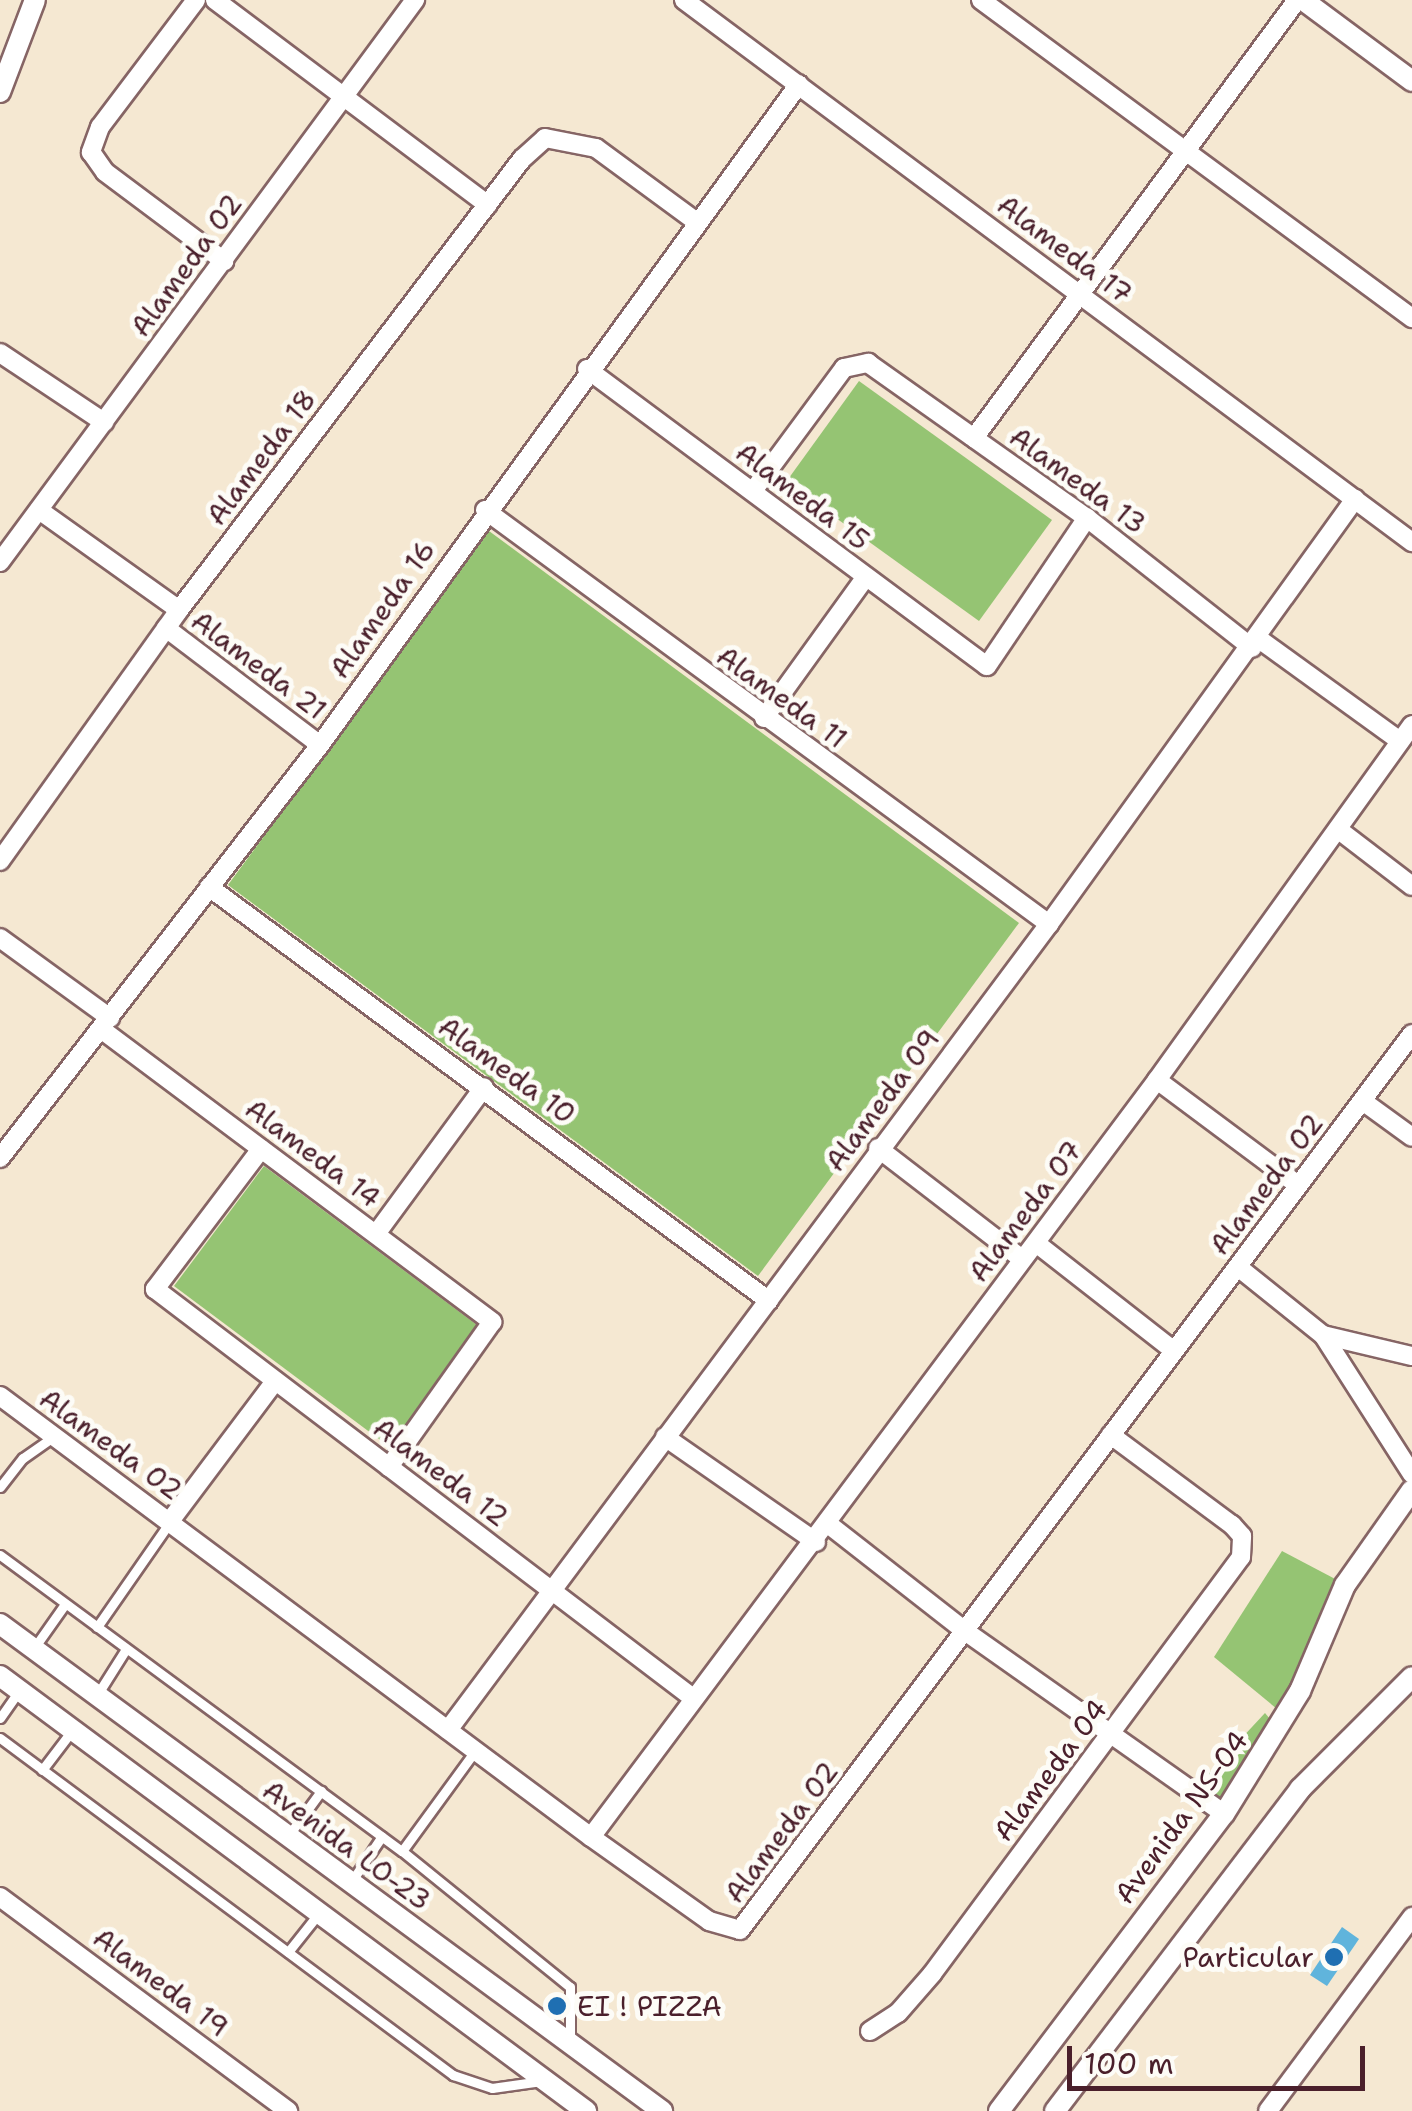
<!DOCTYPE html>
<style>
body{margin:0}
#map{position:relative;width:1412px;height:2111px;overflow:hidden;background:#f5e8d2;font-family:"Shantell Sans",sans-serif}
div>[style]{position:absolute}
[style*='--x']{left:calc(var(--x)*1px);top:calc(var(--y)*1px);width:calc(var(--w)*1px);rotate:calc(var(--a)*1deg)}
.green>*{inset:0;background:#95c473}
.water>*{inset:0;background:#60b4dc}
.roads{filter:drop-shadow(2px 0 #866565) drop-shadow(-2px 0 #866565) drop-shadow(0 2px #866565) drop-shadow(0 -2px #866565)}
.service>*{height:9px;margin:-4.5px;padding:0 4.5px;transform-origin:4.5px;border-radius:4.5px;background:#fff}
.minor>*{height:18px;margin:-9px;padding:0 9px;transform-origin:9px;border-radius:9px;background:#fff}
.tertiary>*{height:20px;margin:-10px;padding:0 10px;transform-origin:10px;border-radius:10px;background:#fff}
.dots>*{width:28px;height:28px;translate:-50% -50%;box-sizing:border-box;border:5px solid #fdfcf7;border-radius:50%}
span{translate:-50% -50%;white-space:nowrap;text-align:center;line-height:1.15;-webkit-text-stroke:10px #fdfcf7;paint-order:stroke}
.street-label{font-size:28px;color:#4a1f2b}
.poi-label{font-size:28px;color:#4a1f2b}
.right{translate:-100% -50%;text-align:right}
.left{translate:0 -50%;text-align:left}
.scale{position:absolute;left:1067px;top:2046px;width:298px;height:45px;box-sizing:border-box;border:5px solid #4a1f2b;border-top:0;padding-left:12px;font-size:30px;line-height:35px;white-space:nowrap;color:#4a1f2b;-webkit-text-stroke:8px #fdfcf7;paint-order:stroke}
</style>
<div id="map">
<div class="green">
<div style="clip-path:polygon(859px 381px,1052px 520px,979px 621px,786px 482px)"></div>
<div style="clip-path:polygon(489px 531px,1019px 923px,758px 1276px,228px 885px)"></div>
<div style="clip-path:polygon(264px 1166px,481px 1328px,391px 1448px,174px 1286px)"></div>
<div style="clip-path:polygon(1282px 1551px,1339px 1581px,1293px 1694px,1277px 1709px,1214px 1657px)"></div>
<div style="clip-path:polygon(1265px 1713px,1274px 1724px,1224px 1801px,1198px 1785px)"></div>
</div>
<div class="water">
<div style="clip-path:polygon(1342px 1927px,1359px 1939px,1327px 1986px,1310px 1975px)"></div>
</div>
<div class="roads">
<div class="service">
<div style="--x:0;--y:1487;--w:37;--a:-52"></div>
<div style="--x:23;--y:1458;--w:39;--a:-35"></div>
<div style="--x:0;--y:1555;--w:499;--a:36.4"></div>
<div style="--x:402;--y:1851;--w:216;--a:39"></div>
<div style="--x:570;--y:1987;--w:53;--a:90"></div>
<div style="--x:97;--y:1627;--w:128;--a:-55.2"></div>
<div style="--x:34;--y:1648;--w:54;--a:-54.8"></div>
<div style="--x:97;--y:1695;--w:54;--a:-57.8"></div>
<div style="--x:0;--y:1718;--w:33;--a:-55"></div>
<div style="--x:0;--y:1738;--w:565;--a:36.65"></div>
<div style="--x:453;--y:2075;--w:41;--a:18.4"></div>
<div style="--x:492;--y:2088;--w:50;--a:-8"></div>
<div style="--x:42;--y:1770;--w:48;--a:-52.7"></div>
<div style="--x:288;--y:1836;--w:56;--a:-53.7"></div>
<div style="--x:402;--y:1851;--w:124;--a:-53.9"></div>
<div style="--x:351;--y:1882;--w:55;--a:-56"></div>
<div style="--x:288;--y:1952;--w:50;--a:-51.5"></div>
</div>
<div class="minor">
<div style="--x:196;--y:0;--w:159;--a:127.1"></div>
<div style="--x:100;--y:127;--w:27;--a:110"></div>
<div style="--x:91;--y:152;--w:24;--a:55"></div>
<div style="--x:105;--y:172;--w:149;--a:36.8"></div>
<div style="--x:215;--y:0;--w:341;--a:36.9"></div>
<div style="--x:684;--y:0;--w:908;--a:36.67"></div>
<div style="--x:981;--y:0;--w:536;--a:36.42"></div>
<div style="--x:0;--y:353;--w:125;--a:33.6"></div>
<div style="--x:587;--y:369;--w:498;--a:36.6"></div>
<div style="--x:987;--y:666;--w:179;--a:-56"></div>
<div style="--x:974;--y:438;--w:544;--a:-53.59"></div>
<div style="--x:753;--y:491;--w:153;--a:-53.5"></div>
<div style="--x:844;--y:368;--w:25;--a:-12"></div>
<div style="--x:868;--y:363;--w:268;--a:35.3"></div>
<div style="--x:1087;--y:518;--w:210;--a:38.2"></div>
<div style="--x:39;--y:510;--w:172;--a:35.5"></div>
<div style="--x:485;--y:510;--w:700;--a:36.28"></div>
<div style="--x:0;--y:562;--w:699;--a:-53.56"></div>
<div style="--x:166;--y:628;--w:193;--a:37.2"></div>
<div style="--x:1259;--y:639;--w:174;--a:35.9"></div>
<div style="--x:764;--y:718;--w:173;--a:-54.2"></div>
<div style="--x:1339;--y:830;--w:92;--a:37.5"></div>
<div style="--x:0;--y:861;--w:308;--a:-54.5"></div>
<div style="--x:179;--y:610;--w:567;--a:-52.75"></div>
<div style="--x:522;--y:159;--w:31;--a:-42"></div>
<div style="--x:545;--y:138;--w:52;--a:11.1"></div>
<div style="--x:596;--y:148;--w:122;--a:36.3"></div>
<div style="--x:209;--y:887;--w:696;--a:36.47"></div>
<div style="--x:0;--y:938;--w:136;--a:36"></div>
<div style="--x:101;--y:1029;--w:489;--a:36.8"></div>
<div style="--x:492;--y:1322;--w:178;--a:125.4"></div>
<div style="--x:1157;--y:1080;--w:176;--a:36.7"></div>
<div style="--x:1364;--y:1102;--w:59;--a:36.1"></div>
<div style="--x:878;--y:1148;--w:182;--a:37.6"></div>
<div style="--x:261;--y:1149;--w:176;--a:127.1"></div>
<div style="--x:155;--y:1289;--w:676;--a:37.24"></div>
<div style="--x:0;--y:1158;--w:522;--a:-52.23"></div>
<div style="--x:320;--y:745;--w:816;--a:-54.07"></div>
<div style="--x:376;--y:1234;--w:182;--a:-53.7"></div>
<div style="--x:1036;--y:1243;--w:175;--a:38"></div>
<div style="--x:1238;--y:1267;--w:109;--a:38.7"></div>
<div style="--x:1323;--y:1335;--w:165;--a:57.4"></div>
<div style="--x:1323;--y:1335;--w:91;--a:13.3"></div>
<div style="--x:0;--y:1396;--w:737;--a:36.73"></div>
<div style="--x:591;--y:1837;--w:145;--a:35.4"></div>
<div style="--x:709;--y:1921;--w:32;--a:16"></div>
<div style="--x:740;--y:1930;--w:1120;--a:-53.13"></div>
<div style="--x:665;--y:1437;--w:184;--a:34.8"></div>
<div style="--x:170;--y:1521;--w:175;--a:-53.1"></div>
<div style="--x:828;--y:1524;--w:174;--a:38"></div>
<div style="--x:965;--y:1631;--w:317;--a:35.2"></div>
<div style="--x:448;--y:1730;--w:1005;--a:-53.29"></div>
<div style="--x:1049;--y:924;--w:524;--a:-54.25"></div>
<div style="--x:591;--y:1837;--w:945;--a:-53.21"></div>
<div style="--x:1157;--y:1080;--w:437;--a:-54.3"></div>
<div style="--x:0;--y:1897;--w:359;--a:36.6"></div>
<div style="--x:870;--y:2031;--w:33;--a:-33"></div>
<div style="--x:898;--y:2013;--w:52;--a:-48.9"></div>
<div style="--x:932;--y:1974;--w:519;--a:-53.46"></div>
<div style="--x:1241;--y:1557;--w:21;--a:-87"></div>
<div style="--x:1242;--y:1536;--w:15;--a:-132"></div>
<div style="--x:1232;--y:1525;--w:151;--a:-143.4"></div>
<div style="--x:1268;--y:2111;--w:242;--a:-53.4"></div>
</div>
<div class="tertiary">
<div style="--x:1303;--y:0;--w:136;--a:36.6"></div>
<div style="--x:0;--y:92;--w:98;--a:-69.2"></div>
<div style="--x:0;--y:1624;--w:822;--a:36.34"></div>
<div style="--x:0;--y:1676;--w:730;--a:36.59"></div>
<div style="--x:999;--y:2111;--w:373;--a:-52.9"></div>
<div style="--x:1224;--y:1814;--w:145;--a:-58.3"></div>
<div style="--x:1300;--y:1691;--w:115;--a:-67"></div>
<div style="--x:1345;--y:1585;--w:116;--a:-54.8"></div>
<div style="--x:1055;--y:2111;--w:405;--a:-52.7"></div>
<div style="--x:1300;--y:1789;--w:158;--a:-45"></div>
</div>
</div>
<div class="dots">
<div style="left:1334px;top:1957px;background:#1f6fb2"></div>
<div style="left:557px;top:2006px;background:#1f6fb2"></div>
</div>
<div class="street-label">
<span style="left:1065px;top:249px;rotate:37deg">Alameda 17</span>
<span style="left:186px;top:265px;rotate:-54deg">Alameda 02</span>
<span style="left:261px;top:457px;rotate:-53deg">Alameda 18</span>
<span style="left:1078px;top:480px;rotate:36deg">Alameda 13</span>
<span style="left:803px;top:496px;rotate:37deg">Alameda 15</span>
<span style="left:382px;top:609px;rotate:-55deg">Alameda 16</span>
<span style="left:259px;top:665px;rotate:37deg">Alameda 21</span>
<span style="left:782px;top:697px;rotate:36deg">Alameda 11</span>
<span style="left:507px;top:1070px;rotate:36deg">Alameda 10</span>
<span style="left:882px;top:1100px;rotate:-53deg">Alameda 09</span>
<span style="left:313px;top:1153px;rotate:37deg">Alameda 14</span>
<span style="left:1266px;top:1184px;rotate:-53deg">Alameda 02</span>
<span style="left:1025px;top:1211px;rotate:-53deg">Alameda 07</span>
<span style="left:111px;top:1444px;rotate:36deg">Alameda 02</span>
<span style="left:441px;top:1472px;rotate:37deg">Alameda 12</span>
<span style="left:1050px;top:1770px;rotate:-53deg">Alameda 04</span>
<span style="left:1181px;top:1817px;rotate:-54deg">Avenida NS-04</span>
<span style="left:781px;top:1832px;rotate:-53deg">Alameda 02</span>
<span style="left:347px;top:1845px;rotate:36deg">Avenida LO-23</span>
<span style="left:161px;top:1982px;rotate:37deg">Alameda 19</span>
</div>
<div class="poi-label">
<span class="right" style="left:1314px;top:1957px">Particular</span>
<span class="left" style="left:577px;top:2006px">EI ! PIZZA</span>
</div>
<div class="scale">100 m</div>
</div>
